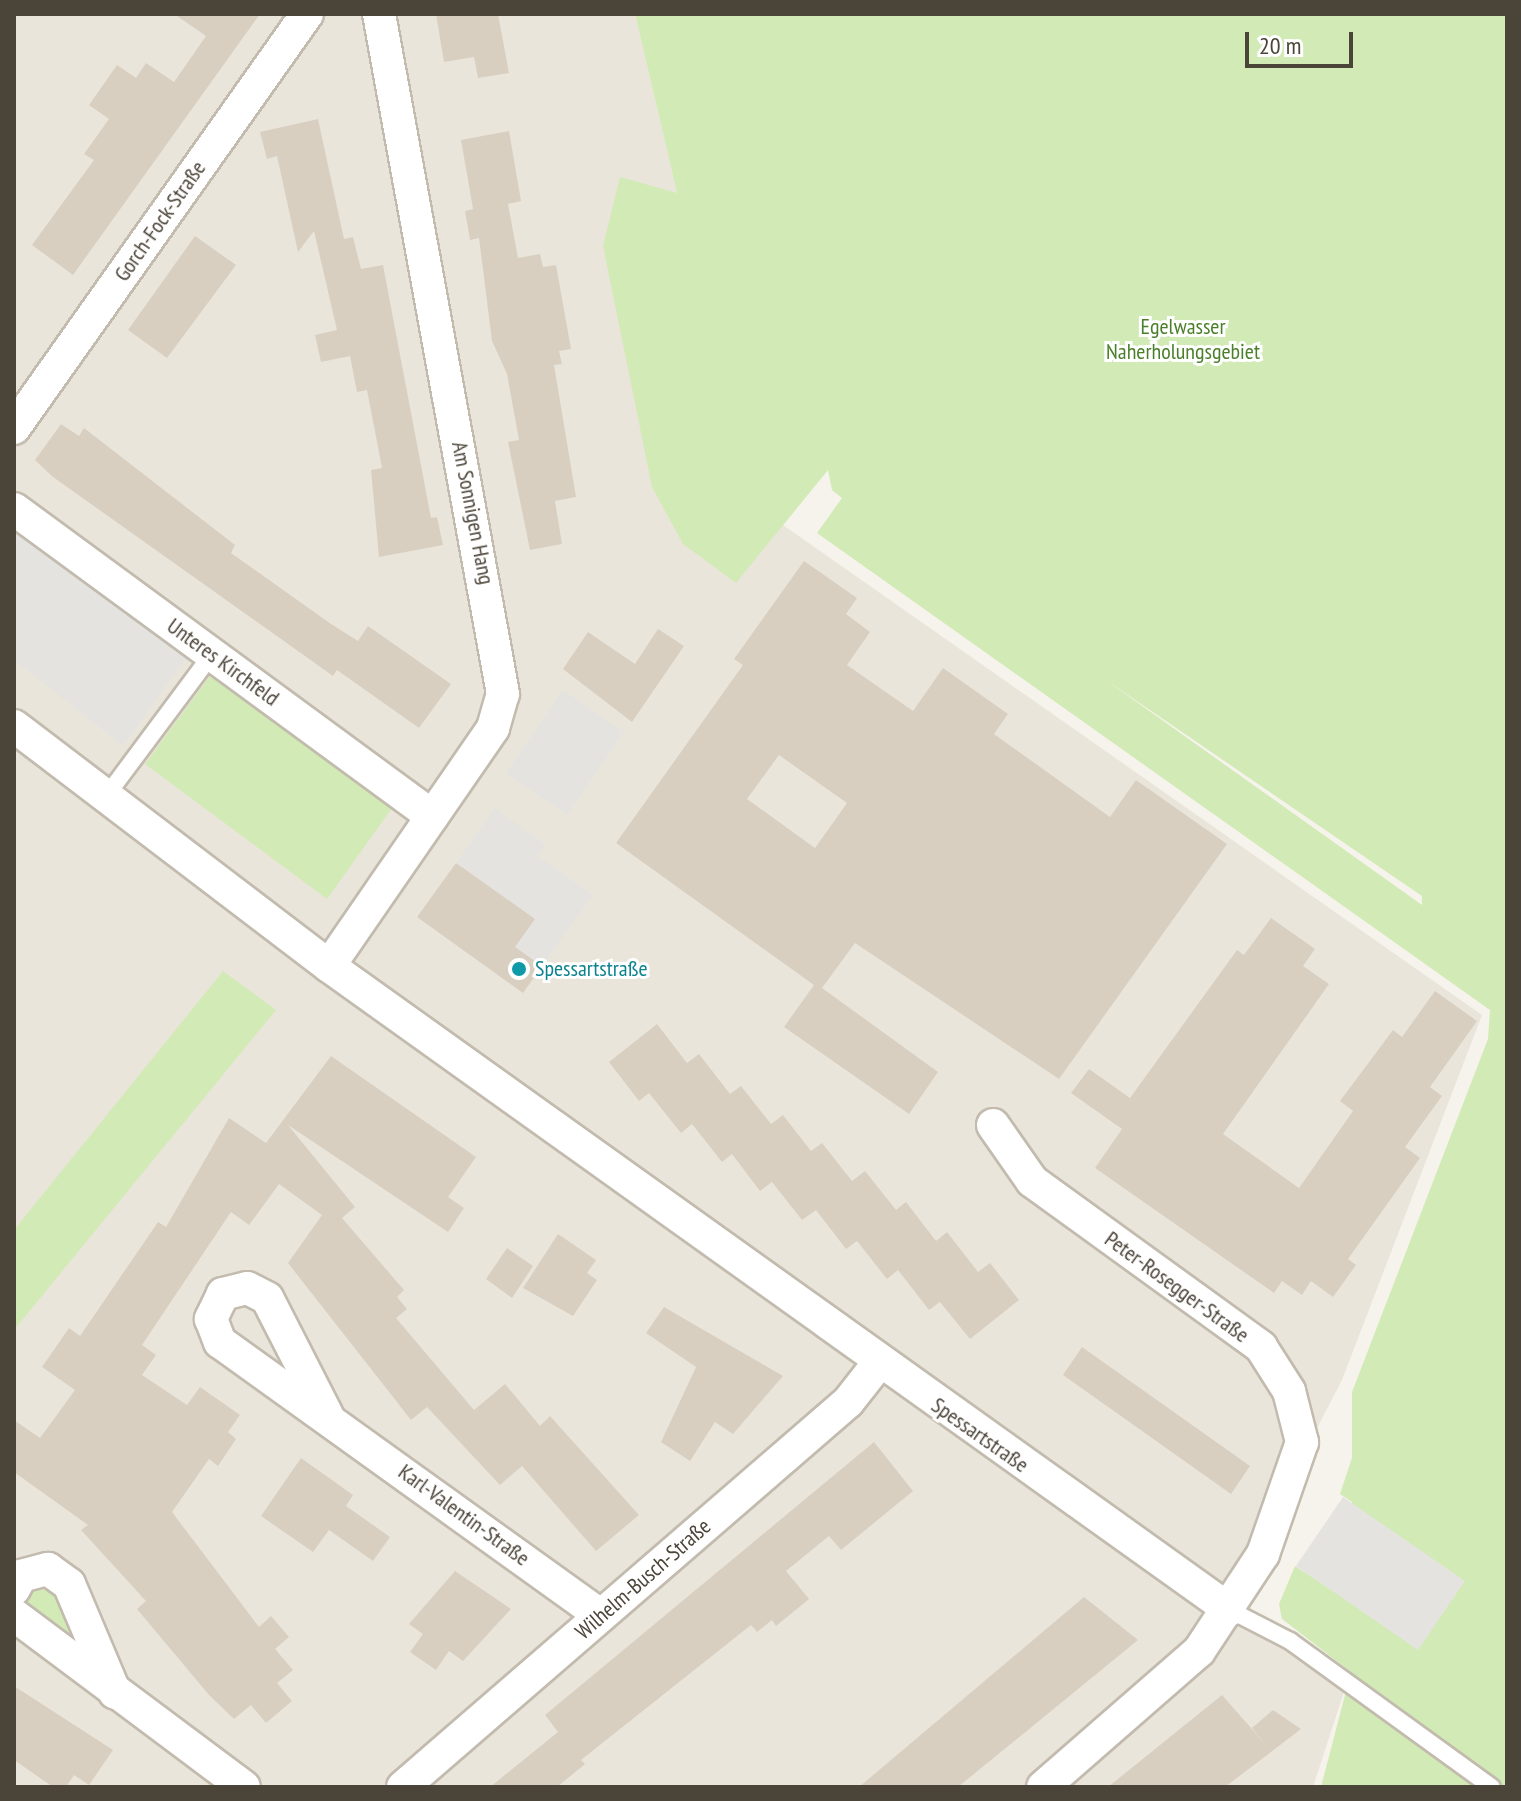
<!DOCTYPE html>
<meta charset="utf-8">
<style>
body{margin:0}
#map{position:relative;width:1521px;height:1801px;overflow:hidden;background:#f6f3ec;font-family:"PT Sans Narrow",sans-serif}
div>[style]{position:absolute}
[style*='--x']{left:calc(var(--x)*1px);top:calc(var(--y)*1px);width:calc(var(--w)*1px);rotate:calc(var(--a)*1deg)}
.residential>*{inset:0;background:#eae5da}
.green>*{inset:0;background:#d2eab5}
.parking>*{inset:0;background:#e5e3e0}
.building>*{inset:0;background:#d8cfc1}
.roads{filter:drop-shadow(2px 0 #c2bbae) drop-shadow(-2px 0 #c2bbae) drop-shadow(0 2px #c2bbae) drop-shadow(0 -2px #c2bbae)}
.lane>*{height:16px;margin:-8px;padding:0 8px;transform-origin:8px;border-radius:8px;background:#fff}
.street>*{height:32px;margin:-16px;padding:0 16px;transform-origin:16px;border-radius:16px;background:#fff}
.dots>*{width:22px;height:22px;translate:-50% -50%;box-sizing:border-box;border:4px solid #fff;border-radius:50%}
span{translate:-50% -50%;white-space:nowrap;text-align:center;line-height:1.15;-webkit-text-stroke:6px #fff;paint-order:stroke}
.street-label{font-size:22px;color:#4b4439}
.park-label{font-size:22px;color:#4a7f2a}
.culture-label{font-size:22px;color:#0d838f}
.left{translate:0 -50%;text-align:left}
.frame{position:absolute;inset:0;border:16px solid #4b4439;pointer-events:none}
.scale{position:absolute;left:1245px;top:32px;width:108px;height:36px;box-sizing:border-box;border:4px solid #4b4439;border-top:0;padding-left:10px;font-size:24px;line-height:28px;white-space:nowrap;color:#4b4439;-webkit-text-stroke:6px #fff;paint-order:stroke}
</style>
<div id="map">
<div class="residential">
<div style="clip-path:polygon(14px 14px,635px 14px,693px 261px,783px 525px,1482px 1015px,1342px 1380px,1228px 1600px,1344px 1692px,1313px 1787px,14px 1787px)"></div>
</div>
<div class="green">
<div style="clip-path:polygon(evenodd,635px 14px,1507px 14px,1507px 1787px,1321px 1787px,1351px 1672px,1282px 1619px,1279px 1604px,1295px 1566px,1352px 1603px,1352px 1502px,1340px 1494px,1352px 1458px,1352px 1392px,1488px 1039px,1490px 1010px,817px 533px,842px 498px,832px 490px,828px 470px,736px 583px,683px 544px,652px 487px,603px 246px,620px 177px,677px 193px,635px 14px,1103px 678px,1422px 896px,1422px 905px,1103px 678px)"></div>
<div style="clip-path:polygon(219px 664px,402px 794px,327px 899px,145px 764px)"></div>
<div style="clip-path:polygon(223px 971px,276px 1010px,14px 1330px,14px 1230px)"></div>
<div style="clip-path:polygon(45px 1583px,59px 1593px,72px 1631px,66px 1634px,27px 1608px,30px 1587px)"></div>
</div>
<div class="parking">
<div style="clip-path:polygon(14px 524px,192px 650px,123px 746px,14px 660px)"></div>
<div style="clip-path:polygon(563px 690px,624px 732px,567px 815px,506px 773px)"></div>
<div style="clip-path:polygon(495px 808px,546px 845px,538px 856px,593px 895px,542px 966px,515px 947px,534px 919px,456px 863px)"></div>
<div style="clip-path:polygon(1343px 1497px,1465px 1581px,1418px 1650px,1296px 1566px)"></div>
</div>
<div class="building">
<div style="clip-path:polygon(174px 14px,260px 14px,73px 275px,32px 245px,94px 160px,84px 154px,109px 119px,89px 105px,117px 65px,136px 78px,146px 63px,174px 82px,206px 36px)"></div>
<div style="clip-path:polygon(436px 14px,498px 14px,509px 73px,478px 78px,474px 57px,444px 62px)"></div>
<div style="clip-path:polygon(318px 119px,344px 239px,353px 237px,361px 269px,383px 265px,431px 518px,437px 517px,443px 545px,379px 557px,371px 470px,382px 468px,367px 390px,357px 392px,350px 356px,321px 362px,315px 335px,337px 330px,314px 231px,298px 252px,277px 156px,267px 159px,260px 132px)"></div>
<div style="clip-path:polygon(509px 131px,521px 201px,508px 204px,518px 258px,540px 254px,543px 267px,556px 265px,571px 349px,559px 351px,562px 364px,554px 365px,576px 497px,555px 501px,562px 544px,530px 550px,508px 442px,519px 440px,507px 374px,492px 341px,479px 238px,470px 240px,465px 211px,473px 209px,461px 140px)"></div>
<div style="clip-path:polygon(195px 236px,236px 265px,167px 358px,128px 330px)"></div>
<div style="clip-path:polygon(61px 424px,79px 436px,84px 428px,235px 545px,231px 553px,331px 624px,358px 641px,368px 626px,451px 684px,419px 728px,337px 670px,333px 676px,53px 477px,35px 460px)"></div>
<div style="clip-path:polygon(evenodd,804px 561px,857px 598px,846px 614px,870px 632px,847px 665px,913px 711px,943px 668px,1008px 714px,994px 734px,1110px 817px,1136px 780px,1227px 844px,1059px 1079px,855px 943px,822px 988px,938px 1072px,909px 1114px,784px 1027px,814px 985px,616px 843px,743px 665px,734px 659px,804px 561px,779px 755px,847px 803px,815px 848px,747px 799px,779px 755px)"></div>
<div style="clip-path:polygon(658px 629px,684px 646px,632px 722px,563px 669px,588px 632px,635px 664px)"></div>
<div style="clip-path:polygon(456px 863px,535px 919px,515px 947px,542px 966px,523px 993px,417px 917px)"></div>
<div style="clip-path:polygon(1271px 918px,1315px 949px,1303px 966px,1329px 984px,1223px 1134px,1299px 1188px,1353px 1111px,1340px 1101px,1393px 1030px,1402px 1037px,1435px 991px,1477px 1021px,1430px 1087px,1442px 1096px,1405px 1147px,1420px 1158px,1348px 1259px,1356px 1265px,1333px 1297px,1311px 1281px,1302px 1295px,1282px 1281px,1274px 1293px,1095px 1168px,1122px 1129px,1071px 1093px,1089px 1069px,1130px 1098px,1237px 950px,1244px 955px)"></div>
<div style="clip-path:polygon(657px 1024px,687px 1063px,699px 1054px,730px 1094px,741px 1086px,771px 1124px,783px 1115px,811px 1151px,822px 1143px,852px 1181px,865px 1171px,896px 1210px,906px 1202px,936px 1241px,947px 1232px,978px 1272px,990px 1263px,1019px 1300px,970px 1339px,940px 1302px,929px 1310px,898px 1270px,887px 1279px,857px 1241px,846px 1249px,816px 1210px,802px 1220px,772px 1182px,760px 1191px,732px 1154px,722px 1162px,692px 1124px,681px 1133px,649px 1093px,639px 1101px,609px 1062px)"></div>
<div style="clip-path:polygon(331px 1056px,476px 1157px,448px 1197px,464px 1208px,448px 1232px,288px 1125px,355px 1207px,342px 1218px,404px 1290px,397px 1297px,407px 1309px,396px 1318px,474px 1410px,505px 1384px,540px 1426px,550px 1416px,639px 1515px,596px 1551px,522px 1466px,500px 1485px,427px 1407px,411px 1420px,288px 1263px,322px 1215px,279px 1184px,249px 1225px,231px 1212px,142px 1345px,156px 1355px,142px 1375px,187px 1405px,200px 1387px,240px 1415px,228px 1432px,236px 1439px,218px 1466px,209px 1459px,172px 1512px,259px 1627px,271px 1616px,289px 1637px,275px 1649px,293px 1670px,277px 1683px,292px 1701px,266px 1723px,251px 1705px,234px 1719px,209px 1695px,137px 1609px,146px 1601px,81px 1530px,88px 1525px,14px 1472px,14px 1420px,40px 1438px,75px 1390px,42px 1367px,69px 1328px,80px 1336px,158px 1222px,166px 1227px,229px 1118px,266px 1143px)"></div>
<div style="clip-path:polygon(558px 1234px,596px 1260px,587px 1273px,597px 1280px,573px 1316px,523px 1288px)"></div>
<div style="clip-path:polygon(507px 1248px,533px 1266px,512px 1298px,486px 1279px)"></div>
<div style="clip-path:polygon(664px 1307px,783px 1376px,733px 1434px,715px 1422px,690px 1461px,661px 1442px,696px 1367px,646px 1333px)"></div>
<div style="clip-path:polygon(1082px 1347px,1250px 1466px,1231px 1494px,1063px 1375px)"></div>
<div style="clip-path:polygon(874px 1442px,913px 1491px,841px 1550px,829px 1536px,786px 1571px,809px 1599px,776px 1626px,772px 1620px,757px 1632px,751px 1625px,581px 1760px,585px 1764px,557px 1787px,490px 1787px,558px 1732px,545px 1715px)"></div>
<div style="clip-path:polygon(301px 1458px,353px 1495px,346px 1506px,390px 1537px,373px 1561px,329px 1530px,313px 1552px,261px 1516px)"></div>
<div style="clip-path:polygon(455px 1571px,511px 1609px,463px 1661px,449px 1651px,436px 1670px,410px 1652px,423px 1634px,409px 1624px)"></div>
<div style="clip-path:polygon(1084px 1597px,1138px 1640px,958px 1787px,859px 1787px)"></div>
<div style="clip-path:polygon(14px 1686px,113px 1750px,89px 1785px,74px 1775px,66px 1787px,53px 1787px,14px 1760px)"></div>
<div style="clip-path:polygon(1222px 1695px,1266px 1745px,1252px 1728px,1273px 1710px,1301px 1729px,1225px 1787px,1108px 1787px)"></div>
</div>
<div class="roads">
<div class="lane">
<div style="--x:104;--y:799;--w:181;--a:-53.3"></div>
<div style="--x:1230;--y:1610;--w:68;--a:27.3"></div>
<div style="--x:1290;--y:1641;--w:249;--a:35.9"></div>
</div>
<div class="street">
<div style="--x:14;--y:428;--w:507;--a:-54.71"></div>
<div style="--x:14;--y:509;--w:519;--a:36.3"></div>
<div style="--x:14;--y:726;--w:396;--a:37.3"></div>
<div style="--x:329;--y:966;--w:1107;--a:35.56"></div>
<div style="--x:329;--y:966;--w:289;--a:-55.4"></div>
<div style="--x:493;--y:728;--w:35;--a:-74"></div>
<div style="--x:503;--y:694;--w:691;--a:-100.33"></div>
<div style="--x:993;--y:1125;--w:68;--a:55.1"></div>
<div style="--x:1032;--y:1181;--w:283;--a:35.9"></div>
<div style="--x:1261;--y:1347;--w:52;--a:57.5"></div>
<div style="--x:1289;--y:1391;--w:53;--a:75.7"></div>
<div style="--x:1302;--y:1442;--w:119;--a:109.2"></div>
<div style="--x:1263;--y:1554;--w:116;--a:123.4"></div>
<div style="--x:1199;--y:1651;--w:207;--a:138.9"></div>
<div style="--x:327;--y:1415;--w:131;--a:-117.1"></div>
<div style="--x:267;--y:1298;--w:22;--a:-153"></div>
<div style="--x:247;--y:1288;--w:25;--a:166"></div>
<div style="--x:223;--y:1294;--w:28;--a:116"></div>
<div style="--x:211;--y:1319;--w:25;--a:69"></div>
<div style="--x:220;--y:1342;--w:468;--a:35.7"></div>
<div style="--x:14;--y:1589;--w:15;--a:-62"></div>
<div style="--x:21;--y:1576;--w:28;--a:-15"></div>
<div style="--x:48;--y:1569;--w:26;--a:36"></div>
<div style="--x:69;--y:1584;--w:118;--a:67.1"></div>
<div style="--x:14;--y:1615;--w:287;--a:36.8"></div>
<div style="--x:403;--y:1787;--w:588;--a:-40.87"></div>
<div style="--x:848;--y:1402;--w:47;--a:-51.9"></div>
</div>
</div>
<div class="dots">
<div style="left:519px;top:969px;background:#0f9aa8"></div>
</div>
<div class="street-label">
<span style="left:160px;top:221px;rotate:-55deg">Gorch-Fock-Straße</span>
<span style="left:473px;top:513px;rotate:79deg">Am Sonnigen Hang</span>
<span style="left:223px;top:662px;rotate:36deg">Unteres Kirchfeld</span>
<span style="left:1177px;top:1287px;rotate:36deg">Peter-Rosegger-Straße</span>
<span style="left:980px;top:1435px;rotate:35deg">Spessartstraße</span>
<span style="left:464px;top:1515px;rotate:36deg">Karl-Valentin-Straße</span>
<span style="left:643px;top:1579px;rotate:-41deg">Wilhelm-Busch-Straße</span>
</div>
<div class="park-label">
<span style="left:1183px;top:339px">Egelwasser<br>Naherholungsgebiet</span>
</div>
<div class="culture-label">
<span class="left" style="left:535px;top:969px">Spessartstraße</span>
</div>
<div class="frame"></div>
<div class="scale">20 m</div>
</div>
